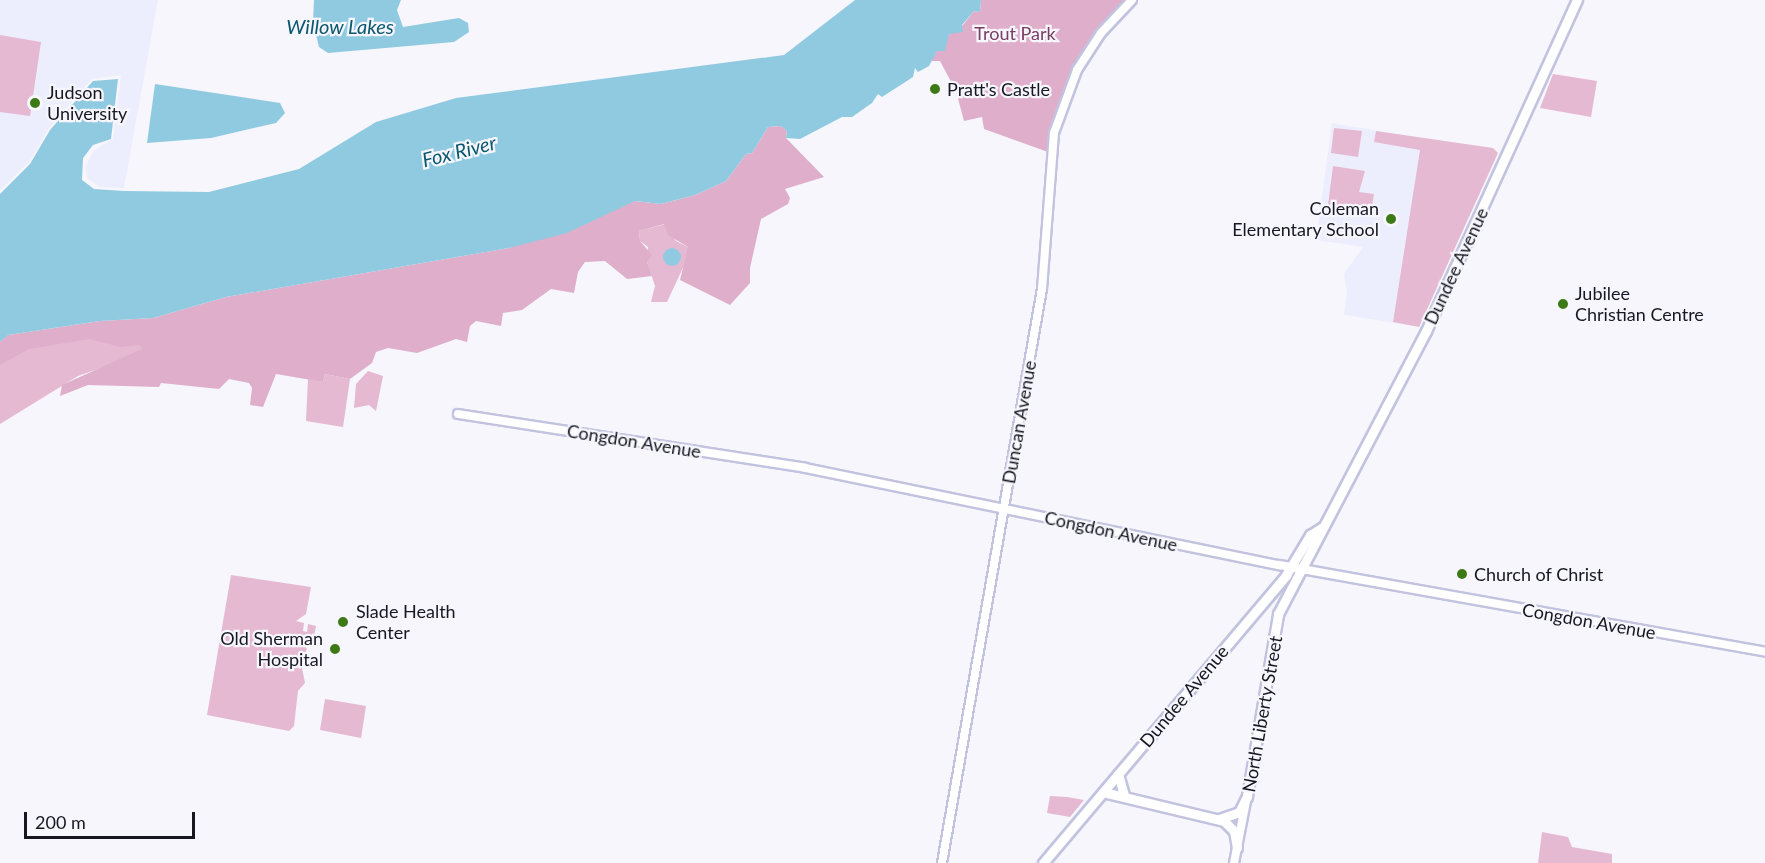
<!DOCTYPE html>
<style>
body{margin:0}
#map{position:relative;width:1765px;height:863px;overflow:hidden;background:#f6f6fc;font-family:Lato,sans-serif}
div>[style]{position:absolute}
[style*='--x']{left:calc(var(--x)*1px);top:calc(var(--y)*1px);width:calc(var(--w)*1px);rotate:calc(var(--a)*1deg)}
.built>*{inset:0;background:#edeefd}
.green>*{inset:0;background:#e5b9d2}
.forest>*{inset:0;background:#dfaecb}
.water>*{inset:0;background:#90cae1}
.round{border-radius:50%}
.roads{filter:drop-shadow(2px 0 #c2c3df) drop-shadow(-2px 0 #c2c3df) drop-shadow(0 2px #c2c3df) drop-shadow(0 -2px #c2c3df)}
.secondary>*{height:8px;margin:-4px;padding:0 4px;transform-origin:4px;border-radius:4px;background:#fff}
.primary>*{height:9px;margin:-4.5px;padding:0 4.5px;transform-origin:4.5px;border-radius:4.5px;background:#fff}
.dots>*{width:16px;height:16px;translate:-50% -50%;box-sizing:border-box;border:3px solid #f6f6fc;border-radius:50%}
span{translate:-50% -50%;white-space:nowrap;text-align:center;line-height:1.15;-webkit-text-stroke:4.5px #f6f6fc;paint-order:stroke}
.park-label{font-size:18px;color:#7a3d64}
.poi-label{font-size:18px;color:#171721}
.left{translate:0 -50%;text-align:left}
.right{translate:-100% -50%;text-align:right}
.street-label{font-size:18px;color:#171721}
.water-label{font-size:20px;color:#095870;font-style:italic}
.scale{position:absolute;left:24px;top:812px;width:171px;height:27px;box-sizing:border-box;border:3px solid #171721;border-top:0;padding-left:8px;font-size:18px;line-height:21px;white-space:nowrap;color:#171721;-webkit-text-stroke:4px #f6f6fc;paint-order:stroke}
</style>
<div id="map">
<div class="built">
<div style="clip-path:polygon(0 0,158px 0,124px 188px,100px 187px,88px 179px,85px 168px,94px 150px,113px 139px,121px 75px,92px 79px,49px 128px,30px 161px,0 191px)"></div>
<div style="clip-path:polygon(1332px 123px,1495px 151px,1415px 326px,1344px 315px,1347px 294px,1344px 274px,1363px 247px,1316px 240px)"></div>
</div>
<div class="green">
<div style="clip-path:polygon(0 35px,41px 42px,30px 116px,0 112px)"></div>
<div style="clip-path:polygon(1553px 74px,1597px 81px,1591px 117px,1540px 108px)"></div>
<div style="clip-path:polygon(1334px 128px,1362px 131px,1358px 157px,1331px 153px)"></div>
<div style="clip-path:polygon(1376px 131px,1493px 148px,1498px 153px,1419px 327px,1393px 322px,1420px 150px,1374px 142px)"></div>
<div style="clip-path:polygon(1333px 166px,1365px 171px,1359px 192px,1374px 194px,1371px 211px,1328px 205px)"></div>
<div style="clip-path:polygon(665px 224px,676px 241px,688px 247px,688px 257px,667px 302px,651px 302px,655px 286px,647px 262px,648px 247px,640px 241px,639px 231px)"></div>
<div style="clip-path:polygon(8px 335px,179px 340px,78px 376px,0 424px,0 342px)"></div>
<div style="clip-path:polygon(368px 371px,383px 376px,376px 411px,369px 405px,354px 408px,356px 384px)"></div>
<div style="clip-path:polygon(325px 374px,350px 379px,343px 427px,306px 421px,308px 379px,323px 382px)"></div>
<div style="clip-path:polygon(231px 575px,311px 587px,306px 614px,296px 621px,304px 623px,303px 631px,307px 632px,308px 624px,316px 626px,314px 636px,303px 644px,307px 649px,301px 663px,305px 683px,298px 691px,294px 726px,289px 731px,207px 715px)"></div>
<div style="clip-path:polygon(325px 699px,366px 706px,361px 738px,320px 730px)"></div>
<div style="clip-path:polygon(1050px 796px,1067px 797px,1084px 800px,1070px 817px,1047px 813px)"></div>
<div style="clip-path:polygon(1542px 832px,1568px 837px,1572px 847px,1612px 854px,1612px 863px,1538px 863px)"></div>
</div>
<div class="forest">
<div style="clip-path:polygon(981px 0,1128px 0,1074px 69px,1059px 107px,1048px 152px,984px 129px,982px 117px,964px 121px,956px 91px,940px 61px,932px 61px,931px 56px,945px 44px,949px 34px,958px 31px,974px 11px,980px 12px)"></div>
<div style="clip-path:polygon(781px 126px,787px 131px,786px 138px,824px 177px,785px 189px,790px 198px,788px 204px,761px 219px,750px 268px,750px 283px,730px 305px,680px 280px,688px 247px,668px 235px,664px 224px,639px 231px,640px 241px,652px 255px,647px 262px,652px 276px,627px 279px,605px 261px,585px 262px,578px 272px,574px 293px,551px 289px,522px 310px,503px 313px,501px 326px,476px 321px,470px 326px,467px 342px,456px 339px,417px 353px,388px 348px,376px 352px,372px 363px,350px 379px,325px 374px,323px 382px,276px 374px,263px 407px,250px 405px,252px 388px,249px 383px,229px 379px,219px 389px,161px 383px,159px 387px,88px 385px,60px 396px,62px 385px,142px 349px,139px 345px,121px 347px,89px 339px,29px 349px,0 365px,0 342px,8px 335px,100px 321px,153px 318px,226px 297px,509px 248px,635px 201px,661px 204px,695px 195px,726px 181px,746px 154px,752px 153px,768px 127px)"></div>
</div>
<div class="water">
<div style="clip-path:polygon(314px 0,401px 0,397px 10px,403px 27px,459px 18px,468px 23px,469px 32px,454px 42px,328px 53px,319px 47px,313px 23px)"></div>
<div style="clip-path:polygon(855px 0,981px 0,980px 12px,974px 11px,962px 25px,963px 32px,949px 34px,945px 51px,937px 51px,929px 66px,918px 72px,915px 68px,913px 77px,882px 97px,878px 94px,872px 103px,852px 117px,842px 117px,800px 139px,786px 138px,787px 131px,781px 126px,768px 127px,752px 153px,746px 154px,726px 181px,695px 195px,661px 204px,635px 201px,567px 233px,509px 248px,226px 297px,153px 318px,100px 321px,8px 335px,0 342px,0 194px,30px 164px,50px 130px,93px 81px,118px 79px,111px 139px,93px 145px,83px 158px,82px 180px,94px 189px,124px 191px,209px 192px,299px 169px,376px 122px,456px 98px,784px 55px)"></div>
<div style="clip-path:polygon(155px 84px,280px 103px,285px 113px,276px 123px,211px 138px,147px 143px)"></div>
<div class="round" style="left:663px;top:248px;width:18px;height:18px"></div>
</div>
<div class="roads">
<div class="secondary">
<div style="--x:458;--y:414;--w:351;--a:8.8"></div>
<div style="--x:805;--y:468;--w:484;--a:11.6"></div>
<div style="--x:1279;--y:565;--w:494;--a:10.1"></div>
<div style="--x:942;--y:863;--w:583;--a:-80.12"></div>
<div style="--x:1042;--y:289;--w:156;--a:-85.6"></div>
<div style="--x:1054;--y:133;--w:67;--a:-69.9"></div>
<div style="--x:1077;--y:70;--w:44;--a:-57"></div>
<div style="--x:1101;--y:33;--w:45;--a:-46.8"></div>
<div style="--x:1234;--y:863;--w:68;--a:-79"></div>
</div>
<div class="primary">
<div style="--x:1118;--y:774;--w:22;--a:74"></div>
<div style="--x:1103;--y:792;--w:124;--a:13.5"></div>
<div style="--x:1224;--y:821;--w:14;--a:45"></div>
<div style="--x:1234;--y:831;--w:17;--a:80"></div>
<div style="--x:1219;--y:819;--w:21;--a:-19"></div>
<div style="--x:1239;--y:812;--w:18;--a:-63"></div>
<div style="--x:1247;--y:796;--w:185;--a:-80.3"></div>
<div style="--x:1278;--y:614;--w:319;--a:-62.4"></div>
<div style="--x:1426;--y:331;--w:364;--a:-65.5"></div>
<div style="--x:1043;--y:863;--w:377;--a:-49.8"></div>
<div style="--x:1286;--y:575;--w:47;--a:-59"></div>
<div style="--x:1310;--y:535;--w:15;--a:-32"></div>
</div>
</div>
<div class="dots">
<div style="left:935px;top:89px;background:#3d7a16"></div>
<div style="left:35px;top:103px;background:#3d7a16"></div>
<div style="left:1391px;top:219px;background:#3d7a16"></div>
<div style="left:1563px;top:304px;background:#3d7a16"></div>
<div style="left:1462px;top:574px;background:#3d7a16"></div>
<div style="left:343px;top:622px;background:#3d7a16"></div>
<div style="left:335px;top:649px;background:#3d7a16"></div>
</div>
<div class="park-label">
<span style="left:1015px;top:33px">Trout Park</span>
</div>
<div class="poi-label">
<span class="left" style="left:947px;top:89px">Pratt's Castle</span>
<span class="left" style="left:47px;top:103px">Judson<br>University</span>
<span class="right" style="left:1379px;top:219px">Coleman<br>Elementary School</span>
<span class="left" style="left:1575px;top:304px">Jubilee<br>Christian Centre</span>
<span class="left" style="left:1474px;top:574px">Church of Christ</span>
<span class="left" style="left:356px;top:622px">Slade Health<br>Center</span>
<span class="right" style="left:323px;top:649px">Old Sherman<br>Hospital</span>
</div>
<div class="street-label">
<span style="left:1456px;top:266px;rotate:-65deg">Dundee Avenue</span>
<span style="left:1019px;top:422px;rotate:-80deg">Duncan Avenue</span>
<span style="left:634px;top:441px;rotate:9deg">Congdon Avenue</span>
<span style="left:1111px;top:531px;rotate:12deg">Congdon Avenue</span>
<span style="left:1589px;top:621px;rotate:10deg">Congdon Avenue</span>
<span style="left:1184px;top:696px;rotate:-50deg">Dundee Avenue</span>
<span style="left:1262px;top:714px;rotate:-80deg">North Liberty Street</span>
</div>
<div class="water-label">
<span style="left:340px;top:26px">Willow Lakes</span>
<span style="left:459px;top:151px;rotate:-14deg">Fox River</span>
</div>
<div class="scale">200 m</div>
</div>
